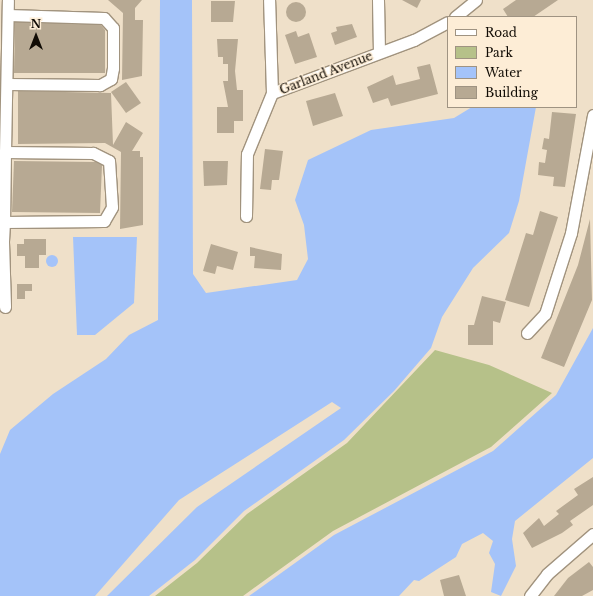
<!DOCTYPE html>
<style>
body{margin:0}
#map{position:relative;width:593px;height:596px;overflow:hidden;background:#efe0c9;font-family:"Libre Baskerville",serif}
div>[style]{position:absolute}
[style*='--x']{left:calc(var(--x)*1px);top:calc(var(--y)*1px);width:calc(var(--w)*1px);rotate:calc(var(--a)*1deg)}
.green>*{inset:0;background:#b6c189}
.water>*{inset:0;background:#a4c3f9}
.round{border-radius:50%}
.building>*{inset:0;background:#b7a993}
.roads{filter:drop-shadow(1px 0 #a1937e) drop-shadow(-1px 0 #a1937e) drop-shadow(0 1px #a1937e) drop-shadow(0 -1px #a1937e)}
.minor>*{height:11px;margin:-5.5px;padding:0 5.5px;transform-origin:5.5px;border-radius:5.5px;background:#fff}
span{translate:-50% -50%;white-space:nowrap;text-align:center;line-height:1.15;-webkit-text-stroke:3px #fdedd6;paint-order:stroke}
.street-label{font-size:12px;color:#110c05}
.legend{position:absolute;left:447px;top:16px;width:130px;height:92px;box-sizing:border-box;background:#fdedd6;border:1px solid #9f9382;margin:0;padding:5px 7px;list-style:none;font-size:12px;color:#110c05}
.legend li{display:flex;align-items:center;gap:8px;height:20px}
.legend b{width:20px;border:1px solid #9f9382}
.north{position:absolute;left:16px;top:16px;width:40px;height:40px;-webkit-text-stroke:3px #fdedd6;paint-order:stroke;rotate:0deg;font-size:11px;font-weight:700;line-height:16px;text-align:center;color:#110c05}
.north::after{content:'';display:block;margin:auto;width:14px;height:18px;background:#110c05;clip-path:polygon(50% 0,100% 100%,50% 72%,0 100%)}
</style>
<div id="map">
<div class="green">
<div style="clip-path:polygon(435px 350px,489px 365px,552px 393px,491px 447px,333px 531px,243px 596px,155px 596px,197px 563px,247px 514px,347px 443px)"></div>
</div>
<div class="water">
<div style="clip-path:polygon(160px 0,192px 0,193px 274px,206px 293px,297px 280px,308px 259px,304px 225px,295px 200px,308px 160px,371px 130px,454px 118px,472px 107px,536px 107px,519px 201px,509px 233px,473px 268px,442px 317px,431px 348px,394px 391px,344px 440px,244px 511px,195px 560px,149px 596px,107px 596px,197px 507px,341px 408px,332px 402px,179px 500px,95px 596px,0 596px,0 454px,10px 430px,53px 394px,106px 359px,129px 335px,158px 320px)"></div>
<div style="clip-path:polygon(73px 237px,137px 237px,134px 303px,95px 335px,77px 335px)"></div>
<div class="round" style="left:46px;top:255px;width:12px;height:12px"></div>
<div style="clip-path:polygon(593px 328px,593px 458px,515px 521px,512px 539px,516px 566px,501px 596px,491px 592px,495px 564px,489px 553px,493px 541px,483px 533px,462px 544px,456px 557px,419px 581px,414px 580px,399px 596px,249px 596px,334px 535px,493px 451px,556px 395px)"></div>
</div>
<div class="building">
<div style="clip-path:polygon(108px 0,142px 0,135px 8px,135px 20px,143px 20px,142px 76px,122px 80px,123px 13px)"></div>
<div style="clip-path:polygon(402px 0,421px 0,417px 8px)"></div>
<div style="clip-path:polygon(516px 0,558px 0,533px 17px,508px 17px,503px 9px)"></div>
<div style="clip-path:polygon(211px 1px,235px 1px,233px 22px,211px 22px)"></div>
<div class="round" style="left:286px;top:2px;width:20px;height:20px"></div>
<div style="clip-path:polygon(15px 22px,101px 25px,105px 30px,105px 73px,14px 73px)"></div>
<div style="clip-path:polygon(352px 24px,357px 37px,335px 45px,331px 33px,337px 31px,336px 27px)"></div>
<div style="clip-path:polygon(296px 31px,298px 37px,309px 33px,317px 57px,295px 64px,285px 35px)"></div>
<div style="clip-path:polygon(217px 39px,238px 39px,235px 71px,237px 90px,243px 90px,243px 121px,234px 121px,234px 133px,217px 133px,217px 107px,228px 107px,223px 81px,228px 81px,228px 64px,223px 64px,223px 57px,218px 57px)"></div>
<div style="clip-path:polygon(430px 64px,438px 94px,391px 106px,388px 98px,373px 103px,367px 87px,393px 75px,396px 85px,420px 79px,417px 67px)"></div>
<div style="clip-path:polygon(126px 82px,141px 103px,126px 113px,111px 92px)"></div>
<div style="clip-path:polygon(18px 91px,111px 93px,113px 145px,126px 122px,143px 133px,132px 151px,140px 151px,140px 157px,143px 157px,143px 225px,120px 229px,121px 152px,105px 143px,18px 144px)"></div>
<div style="clip-path:polygon(335px 93px,343px 116px,313px 126px,306px 101px)"></div>
<div style="clip-path:polygon(552px 112px,576px 114px,565px 187px,553px 186px,554px 177px,538px 175px,539px 162px,545px 163px,547px 150px,542px 149px,544px 138px,549px 139px)"></div>
<div style="clip-path:polygon(265px 149px,283px 151px,279px 180px,272px 180px,271px 190px,260px 189px)"></div>
<div style="clip-path:polygon(14px 161px,96px 162px,102px 165px,100px 213px,12px 212px)"></div>
<div style="clip-path:polygon(203px 161px,228px 161px,227px 185px,204px 186px)"></div>
<div style="clip-path:polygon(540px 211px,558px 217px,529px 307px,505px 300px,526px 233px,533px 235px)"></div>
<div style="clip-path:polygon(590px 219px,592px 300px,564px 367px,541px 358px,578px 265px)"></div>
<div style="clip-path:polygon(24px 239px,46px 239px,46px 255px,39px 255px,39px 268px,25px 268px,25px 256px,17px 256px,17px 244px,24px 244px)"></div>
<div style="clip-path:polygon(211px 244px,238px 252px,233px 270px,217px 266px,215px 274px,203px 271px)"></div>
<div style="clip-path:polygon(250px 247px,282px 254px,281px 270px,254px 268px,255px 256px,250px 256px)"></div>
<div style="clip-path:polygon(17px 284px,32px 284px,32px 291px,25px 291px,25px 299px,17px 299px)"></div>
<div style="clip-path:polygon(482px 296px,506px 302px,500px 323px,493px 321px,493px 345px,468px 345px,468px 325px,474px 325px)"></div>
<div style="clip-path:polygon(593px 477px,593px 505px,570px 521px,573px 525px,562px 533px,532px 548px,523px 533px,539px 518px,544px 526px,559px 514px,556px 511px,578px 495px,574px 489px)"></div>
<div style="clip-path:polygon(589px 562px,593px 567px,593px 590px,582px 596px,554px 596px,568px 578px)"></div>
<div style="clip-path:polygon(459px 575px,466px 596px,444px 596px,440px 580px)"></div>
</div>
<div class="roads">
<div class="minor">
<div style="--x:378;--y:0;--w:52;--a:88.9"></div>
<div style="--x:8;--y:15;--w:96;--a:1.8"></div>
<div style="--x:104;--y:18;--w:13;--a:48"></div>
<div style="--x:113;--y:28;--w:40;--a:90"></div>
<div style="--x:113;--y:68;--w:11;--a:100"></div>
<div style="--x:111;--y:79;--w:13;--a:151"></div>
<div style="--x:100;--y:85;--w:92;--a:-179.4"></div>
<div style="--x:455;--y:17;--w:27;--a:-39"></div>
<div style="--x:272;--y:93;--w:152;--a:-20.5"></div>
<div style="--x:414;--y:40;--w:38;--a:-28"></div>
<div style="--x:2;--y:157;--w:6;--a:-59"></div>
<div style="--x:5;--y:152;--w:152;--a:-88.9"></div>
<div style="--x:246;--y:216;--w:62;--a:-89.1"></div>
<div style="--x:247;--y:154;--w:66;--a:-67.7"></div>
<div style="--x:272;--y:93;--w:93;--a:-91.8"></div>
<div style="--x:4;--y:222;--w:100;--a:-0.6"></div>
<div style="--x:104;--y:221;--w:16;--a:-60"></div>
<div style="--x:112;--y:207;--w:46;--a:-93.7"></div>
<div style="--x:109;--y:161;--w:18;--a:-153"></div>
<div style="--x:93;--y:153;--w:88;--a:-179.3"></div>
<div style="--x:5;--y:152;--w:70;--a:90.8"></div>
<div style="--x:4;--y:222;--w:20;--a:93"></div>
<div style="--x:3;--y:242;--w:65;--a:88.2"></div>
<div style="--x:527;--y:333;--w:26;--a:-47"></div>
<div style="--x:545;--y:314;--w:85;--a:-72.2"></div>
<div style="--x:571;--y:233;--w:120;--a:-79.4"></div>
<div style="--x:530;--y:596;--w:28;--a:-52"></div>
<div style="--x:547;--y:574;--w:61;--a:-41"></div>
</div>
</div>
<div class="street-label">
<span style="left:326px;top:73px;rotate:-21deg">Garland Avenue</span>
</div>
<ul class="legend">
<li><b style="height:5px;background:#fff"></b>Road</li>
<li><b style="height:11px;background:#b6c189"></b>Park</li>
<li><b style="height:11px;background:#a4c3f9"></b>Water</li>
<li><b style="height:11px;background:#b7a993"></b>Building</li>
</ul>
<div class="north">N</div>
</div>
